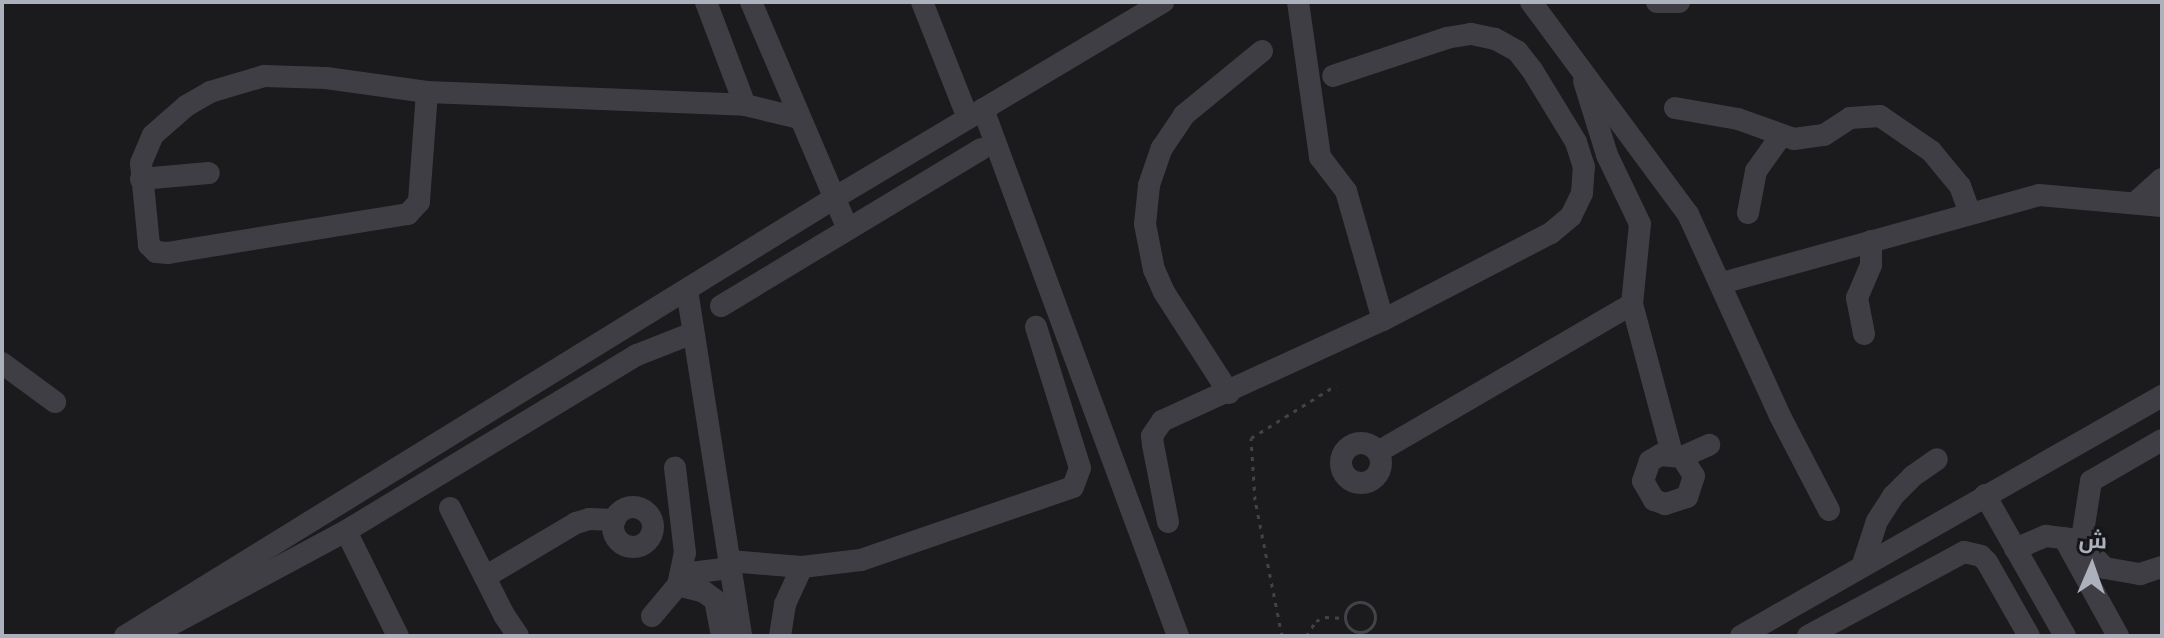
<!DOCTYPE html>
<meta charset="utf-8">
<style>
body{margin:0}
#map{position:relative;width:2164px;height:638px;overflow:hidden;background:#1b1b1d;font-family:"Sofia Sans Condensed",Cairo,sans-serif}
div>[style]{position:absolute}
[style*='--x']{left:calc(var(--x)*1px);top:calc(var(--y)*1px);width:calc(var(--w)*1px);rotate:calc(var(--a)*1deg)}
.path>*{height:3px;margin-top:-1.5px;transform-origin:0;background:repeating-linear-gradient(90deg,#424349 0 4px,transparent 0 10px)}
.path>.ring{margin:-1.5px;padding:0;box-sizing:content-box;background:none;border:3px solid #424349;border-radius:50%}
.minor>*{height:22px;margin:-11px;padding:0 11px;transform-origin:11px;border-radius:11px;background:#3e3e44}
.minor>.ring{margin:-11px;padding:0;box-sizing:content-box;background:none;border:22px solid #3e3e44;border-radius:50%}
span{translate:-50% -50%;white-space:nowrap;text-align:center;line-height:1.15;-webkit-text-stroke:7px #161518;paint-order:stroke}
.frame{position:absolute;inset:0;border:4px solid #adb1bc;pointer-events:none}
.north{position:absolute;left:2052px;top:526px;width:80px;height:80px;-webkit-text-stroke:6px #161518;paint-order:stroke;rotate:2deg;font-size:22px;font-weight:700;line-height:32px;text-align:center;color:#adb1bc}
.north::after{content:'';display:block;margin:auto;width:28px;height:36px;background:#adb1bc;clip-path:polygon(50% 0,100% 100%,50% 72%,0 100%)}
</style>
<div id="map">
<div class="path">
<div class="ring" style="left:1345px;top:602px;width:27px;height:27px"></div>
<div style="--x:1282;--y:636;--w:139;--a:-101.2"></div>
<div style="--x:1255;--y:500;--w:62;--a:-93.7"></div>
<div style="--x:1251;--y:438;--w:100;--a:-31.9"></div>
<div style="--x:1306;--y:636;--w:18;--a:-56"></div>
<div style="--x:1316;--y:621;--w:10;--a:-24"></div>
<div style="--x:1325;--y:617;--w:19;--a:3"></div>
</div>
<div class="minor">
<div style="--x:706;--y:2;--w:110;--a:69.3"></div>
<div style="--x:751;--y:2;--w:247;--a:66.9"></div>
<div style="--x:922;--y:2;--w:125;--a:68.4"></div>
<div style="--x:1298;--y:2;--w:157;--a:81.9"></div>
<div style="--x:1320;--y:157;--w:43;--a:52.6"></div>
<div style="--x:1346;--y:191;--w:134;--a:74"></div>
<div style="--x:1531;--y:2;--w:264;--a:53.5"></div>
<div style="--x:1688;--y:214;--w:222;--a:65.5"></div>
<div style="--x:1780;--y:416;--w:106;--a:62.5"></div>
<div style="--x:1657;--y:2;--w:22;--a:0"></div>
<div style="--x:1584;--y:81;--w:77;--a:72.7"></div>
<div style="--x:1607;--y:155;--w:76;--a:64.4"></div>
<div style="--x:1640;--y:224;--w:80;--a:95.7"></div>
<div style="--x:1632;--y:304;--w:154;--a:75"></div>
<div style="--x:427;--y:92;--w:110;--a:94.2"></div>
<div style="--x:419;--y:202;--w:16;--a:133"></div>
<div style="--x:408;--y:214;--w:243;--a:170.8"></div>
<div style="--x:168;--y:253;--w:12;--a:-175"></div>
<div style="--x:156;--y:252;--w:10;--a:-135"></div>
<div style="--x:149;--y:245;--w:82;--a:-95.6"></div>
<div style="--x:141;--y:163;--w:30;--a:-67"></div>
<div style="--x:153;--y:135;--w:44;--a:-41.3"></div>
<div style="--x:186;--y:106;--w:28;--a:-30"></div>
<div style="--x:210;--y:92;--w:56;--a:-16.5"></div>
<div style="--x:264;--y:76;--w:62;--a:1.8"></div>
<div style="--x:326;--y:78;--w:102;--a:7.9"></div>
<div style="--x:427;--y:92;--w:318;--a:2.3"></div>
<div style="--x:745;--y:105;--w:56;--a:13.5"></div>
<div style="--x:1675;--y:108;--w:64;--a:9.9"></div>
<div style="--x:1738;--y:119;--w:59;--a:19.7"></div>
<div style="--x:1794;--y:139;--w:30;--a:-8"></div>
<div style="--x:1824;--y:135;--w:31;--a:-33"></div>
<div style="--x:1850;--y:118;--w:30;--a:-4"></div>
<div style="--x:1880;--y:116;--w:62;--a:34.5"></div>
<div style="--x:1931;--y:151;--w:45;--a:50.4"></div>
<div style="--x:1960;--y:186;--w:29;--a:70"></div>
<div style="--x:983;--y:109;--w:562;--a:69.69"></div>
<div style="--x:141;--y:179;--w:68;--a:-5"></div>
<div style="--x:2135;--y:203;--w:36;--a:-42"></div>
<div style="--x:1748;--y:213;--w:43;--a:-79.2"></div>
<div style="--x:1756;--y:171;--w:43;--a:-54.5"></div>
<div style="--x:1722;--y:283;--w:329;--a:-15.5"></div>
<div style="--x:2039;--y:195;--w:123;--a:5.1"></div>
<div style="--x:687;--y:290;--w:350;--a:81.1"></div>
<div style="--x:721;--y:306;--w:304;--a:-31.1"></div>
<div style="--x:1864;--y:334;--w:37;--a:-101"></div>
<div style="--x:1857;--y:298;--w:36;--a:-67"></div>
<div style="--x:1871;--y:265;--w:24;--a:-90"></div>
<div style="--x:2;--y:363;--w:66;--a:36.3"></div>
<div style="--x:1229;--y:393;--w:120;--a:-122.8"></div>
<div style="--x:1164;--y:292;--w:24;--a:-114"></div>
<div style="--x:1154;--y:270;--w:47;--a:-101.1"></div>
<div style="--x:1145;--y:224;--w:39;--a:-84"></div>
<div style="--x:1149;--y:185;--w:39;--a:-71"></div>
<div style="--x:1162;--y:148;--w:40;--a:-56"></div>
<div style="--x:1184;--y:115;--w:101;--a:-39.4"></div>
<div style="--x:2162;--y:440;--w:82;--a:150"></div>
<div style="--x:2091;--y:481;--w:52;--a:98.9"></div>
<div style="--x:2083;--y:532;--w:20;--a:75"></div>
<div style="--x:2088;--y:551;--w:24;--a:45"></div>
<div style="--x:2105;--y:568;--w:36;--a:10"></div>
<div style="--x:2140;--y:574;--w:23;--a:-18"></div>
<div class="ring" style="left:1341px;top:443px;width:18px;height:18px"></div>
<div style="--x:1378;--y:452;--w:294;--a:-30.2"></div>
<div style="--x:1682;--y:457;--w:22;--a:58"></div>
<div style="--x:1694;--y:476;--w:22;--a:108"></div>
<div style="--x:1687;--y:497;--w:23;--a:162"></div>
<div style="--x:1665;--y:504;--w:12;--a:-160"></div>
<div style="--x:1654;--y:500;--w:22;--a:-120"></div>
<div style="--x:1643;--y:481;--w:21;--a:-71"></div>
<div style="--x:1650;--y:461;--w:12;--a:-31"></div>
<div style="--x:1660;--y:455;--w:22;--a:5"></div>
<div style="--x:1682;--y:457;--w:30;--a:-24"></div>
<div style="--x:1985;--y:495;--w:162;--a:60.4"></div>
<div class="ring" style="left:613px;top:507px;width:18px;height:18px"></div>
<div style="--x:450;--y:508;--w:120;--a:63.2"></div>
<div style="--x:504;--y:615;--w:25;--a:56"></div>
<div style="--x:1168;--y:522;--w:78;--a:-101"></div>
<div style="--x:1153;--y:445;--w:9;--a:-96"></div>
<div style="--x:1152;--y:436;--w:18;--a:-56"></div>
<div style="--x:1162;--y:421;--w:243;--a:-24.6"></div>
<div style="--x:1383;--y:320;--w:189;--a:-27.4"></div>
<div style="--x:1551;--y:233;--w:26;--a:-40"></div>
<div style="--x:1571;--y:216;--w:25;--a:-64"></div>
<div style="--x:1582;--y:193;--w:26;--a:-86"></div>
<div style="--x:1584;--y:167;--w:26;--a:-108"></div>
<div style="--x:1576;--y:142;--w:84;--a:-121.4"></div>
<div style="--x:1532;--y:70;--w:24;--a:-128"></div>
<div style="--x:1517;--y:51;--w:25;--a:-151"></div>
<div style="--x:1495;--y:39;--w:25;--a:-168"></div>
<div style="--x:1471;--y:34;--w:24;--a:171"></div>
<div style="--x:1447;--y:38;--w:120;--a:161.6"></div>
<div style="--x:346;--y:531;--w:117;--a:63.7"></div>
<div style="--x:2064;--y:538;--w:112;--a:61.1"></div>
<div style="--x:2015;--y:549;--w:34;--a:-23"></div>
<div style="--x:2046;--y:536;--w:32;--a:7"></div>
<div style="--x:729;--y:561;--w:73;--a:4.7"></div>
<div style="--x:802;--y:567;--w:59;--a:-6.8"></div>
<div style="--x:861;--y:560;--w:224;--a:-19"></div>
<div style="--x:1073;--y:487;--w:20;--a:-70"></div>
<div style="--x:1080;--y:468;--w:148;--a:-107.3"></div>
<div style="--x:1863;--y:564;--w:45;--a:-72"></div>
<div style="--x:1877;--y:521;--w:30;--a:-57"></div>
<div style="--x:1893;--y:496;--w:28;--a:-45"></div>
<div style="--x:1913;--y:476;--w:29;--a:-35"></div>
<div style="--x:682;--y:574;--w:48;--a:-7.1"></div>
<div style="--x:485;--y:577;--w:106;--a:-30.7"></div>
<div style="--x:576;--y:523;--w:14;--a:-17"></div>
<div style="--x:589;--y:519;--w:26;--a:2"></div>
<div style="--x:678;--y:585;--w:27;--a:15"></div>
<div style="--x:704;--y:592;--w:14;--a:36"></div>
<div style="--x:715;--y:600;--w:37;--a:79"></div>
<div style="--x:652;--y:616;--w:40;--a:-50"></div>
<div style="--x:678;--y:585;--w:33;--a:-78"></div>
<div style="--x:685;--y:553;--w:86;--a:-96.7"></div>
<div style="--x:125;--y:636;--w:836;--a:-31.69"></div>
<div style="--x:836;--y:197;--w:381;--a:-30.8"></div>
<div style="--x:150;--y:636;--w:222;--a:-28.2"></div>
<div style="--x:346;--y:531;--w:340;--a:-31.2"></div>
<div style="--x:637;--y:355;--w:60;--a:-21.4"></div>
<div style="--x:780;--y:636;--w:32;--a:-81"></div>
<div style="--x:785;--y:604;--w:41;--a:-65.3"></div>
<div style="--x:1741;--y:636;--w:485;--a:-29.7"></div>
<div style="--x:1808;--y:636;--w:177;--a:-28.3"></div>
<div style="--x:1964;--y:552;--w:17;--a:13"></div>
<div style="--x:1981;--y:556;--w:8;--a:45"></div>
<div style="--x:1987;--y:562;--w:85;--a:60.4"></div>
</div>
<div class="frame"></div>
<div class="north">ش</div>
</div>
